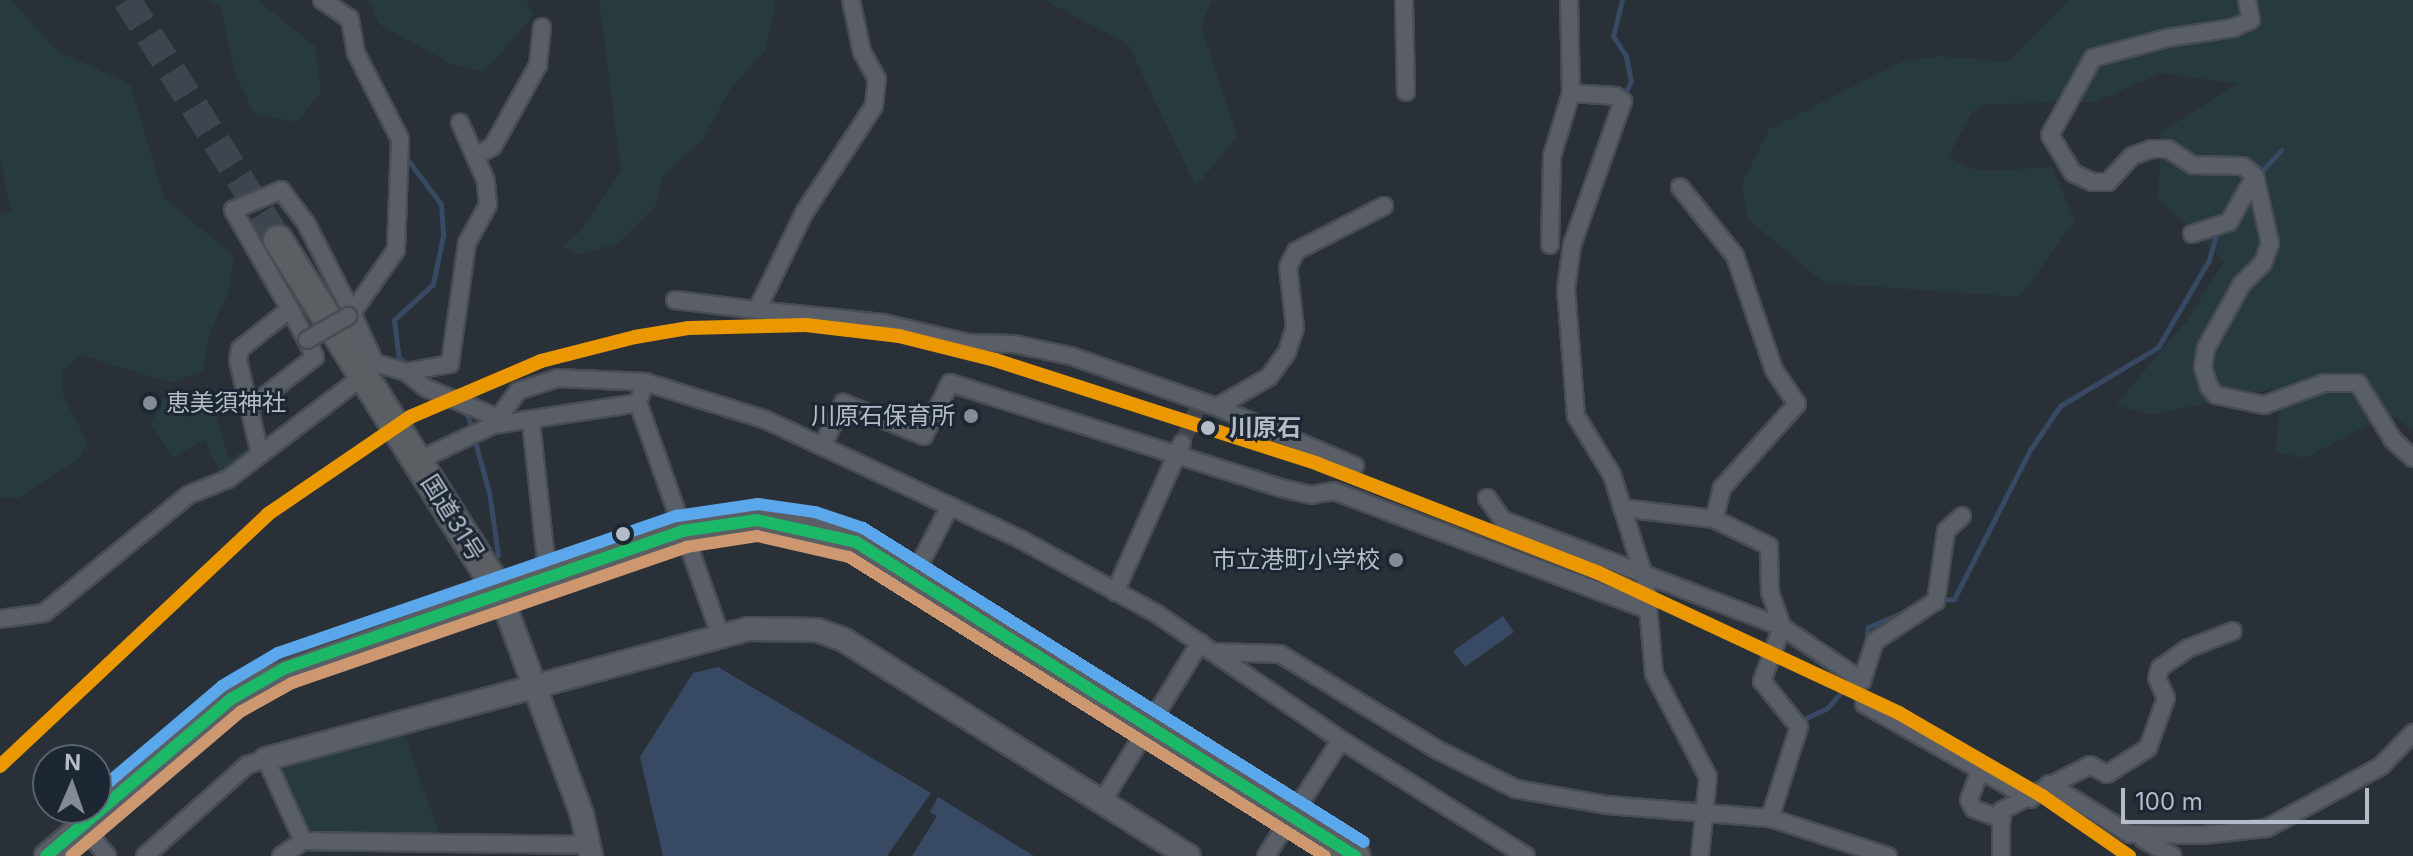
<!DOCTYPE html>
<meta charset="utf-8">
<style>
body{margin:0}
#map{position:relative;width:2413px;height:856px;overflow:hidden;background:#2a3038;font-family:Inter,"Noto Sans JP",sans-serif}
div>[style]{position:absolute}
[style*='--x']{left:calc(var(--x)*1px);top:calc(var(--y)*1px);width:calc(var(--w)*1px);rotate:calc(var(--a)*1deg)}
.green>*{inset:0;background:#273a3e}
.water>*{inset:0;background:#384963}
.stream>*{height:5px;margin:-2.5px;padding:0 2.5px;transform-origin:2.5px;border-radius:2.5px;background:#384963}
.minor-tunnel>*{height:16px;margin-top:-8px;transform-origin:0;background:repeating-linear-gradient(90deg,#3f454e 0 16px,transparent 0 24px)}
.trunk-tunnel>*{height:28px;margin-top:-14px;transform-origin:0;background:repeating-linear-gradient(90deg,#3f454e 0 28px,transparent 0 42px)}
.roads{filter:drop-shadow(2px 0 #484c53) drop-shadow(-2px 0 #484c53) drop-shadow(0 2px #484c53) drop-shadow(0 -2px #484c53)}
.minor>*{height:16px;margin:-8px;padding:0 8px;transform-origin:8px;border-radius:8px;background:#5a5e66}
.tertiary>*{height:22px;margin:-11px;padding:0 11px;transform-origin:11px;border-radius:11px;background:#5a5e66}
.trunk>*{height:28px;margin:-14px;padding:0 14px;transform-origin:14px;border-radius:14px;background:#5b5f64}
.bridges{filter:drop-shadow(2px 0 #484c53) drop-shadow(-2px 0 #484c53) drop-shadow(0 2px #484c53) drop-shadow(0 -2px #484c53)}
.minor-bridge>*{height:16px;margin:-8px;padding:0 8px;transform-origin:8px;border-radius:8px;background:#5a5e66}
.bus-1>*{height:12px;margin:-6px;padding:0 6px;transform-origin:6px;border-radius:6px;background:#1ab867}
.bus-2>*{height:12px;margin:-6px;padding:0 6px;transform-origin:6px;border-radius:6px;background:#cd976f}
.bus-3>*{height:12px;margin:-6px;padding:0 6px;transform-origin:6px;border-radius:6px;background:#5aa8eb}
.rail-1>*{height:14px;margin:-7px;padding:0 7px;transform-origin:7px;border-radius:7px;background:#eb9800}
.dots>*{width:22px;height:22px;translate:-50% -50%;box-sizing:border-box;border:4px solid #1d2633;border-radius:50%}
span{translate:-50% -50%;white-space:nowrap;text-align:center;line-height:1.15;-webkit-text-stroke:6px #1d2633;paint-order:stroke}
.poi-label{font-size:24px;color:#b4bcc9}
.left{translate:0 -50%;text-align:left}
.right{translate:-100% -50%;text-align:right}
.stop-label{font-size:24px;color:#b4bcc9;font-weight:700}
.street-label{font-size:24px;color:#b4bcc9}
.north{position:absolute;left:32px;top:744px;width:80px;height:80px;box-sizing:border-box;background:#1d2633;border:2px solid #59626f;border-radius:50%;rotate:2deg;font-size:22px;font-weight:700;line-height:32px;text-align:center;color:#b4bcc9}
.north::after{content:'';display:block;margin:auto;width:28px;height:36px;background:#848b96;clip-path:polygon(50% 0,100% 100%,50% 72%,0 100%)}
.scale{position:absolute;left:2121px;top:788px;width:248px;height:36px;box-sizing:border-box;border:4px solid #b4bcc9;border-top:0;padding-left:10px;font-size:24px;line-height:28px;white-space:nowrap;color:#b4bcc9;-webkit-text-stroke:6px #1d2633;paint-order:stroke}
</style>
<div id="map">
<div class="green">
<div style="clip-path:polygon(0 0,11px 0,57px 51px,130px 84px,164px 198px,234px 256px,229px 291px,210px 332px,203px 370px,172px 383px,80px 355px,63px 370px,63px 395px,87px 442px,80px 458px,18px 498px,0 497px,0 214px,11px 211px,0 157px)"></div>
<div style="clip-path:polygon(207px 0,258px 0,315px 46px,321px 92px,297px 122px,254px 114px,236px 76px,220px 6px)"></div>
<div style="clip-path:polygon(369px 0,526px 0,534px 15px,484px 72px,451px 64px,379px 24px)"></div>
<div style="clip-path:polygon(599px 0,776px 0,766px 50px,732px 86px,703px 139px,662px 177px,656px 205px,618px 243px,580px 255px,562px 246px,582px 230px,621px 170px)"></div>
<div style="clip-path:polygon(1044px 0,1212px 0,1201px 25px,1237px 136px,1196px 187px,1128px 44px)"></div>
<div style="clip-path:polygon(2069px 0,2413px 0,2413px 430px,2390px 414px,2305px 458px,2276px 452px,2281px 387px,2151px 415px,2116px 405px,2188px 319px,2224px 261px,2158px 199px,2161px 132px,2237px 84px,2161px 73px,2096px 102px,1987px 104px,1972px 112px,1948px 157px,1979px 171px,2052px 167px,2075px 220px,2020px 297px,1824px 283px,1748px 219px,1742px 183px,1769px 129px,1904px 61px,1941px 56px,2008px 62px)"></div>
<div style="clip-path:polygon(207px 385px,229px 459px,255px 444px,258px 453px,222px 478px,205px 439px,172px 458px,151px 423px,164px 397px,200px 410px)"></div>
<div style="clip-path:polygon(401px 725px,442px 841px,305px 839px,269px 761px)"></div>
</div>
<div class="water">
<div style="clip-path:polygon(1503px 616px,1514px 632px,1465px 667px,1453px 651px)"></div>
<div style="clip-path:polygon(718px 667px,931px 793px,887px 856px,663px 856px,640px 757px,693px 673px)"></div>
<div style="clip-path:polygon(938px 797px,1034px 856px,912px 856px,937px 816px,930px 812px)"></div>
</div>
<div class="stream">
<div style="--x:1622;--y:0;--w:37;--a:104"></div>
<div style="--x:1613;--y:36;--w:24;--a:57"></div>
<div style="--x:1626;--y:56;--w:25;--a:79"></div>
<div style="--x:1631;--y:81;--w:17;--a:115"></div>
<div style="--x:404;--y:155;--w:61;--a:52.9"></div>
<div style="--x:441;--y:204;--w:32;--a:86"></div>
<div style="--x:443;--y:236;--w:49;--a:101.8"></div>
<div style="--x:433;--y:284;--w:53;--a:137.3"></div>
<div style="--x:394;--y:320;--w:38;--a:83"></div>
<div style="--x:399;--y:358;--w:15;--a:37"></div>
<div style="--x:2258;--y:175;--w:34;--a:-47"></div>
<div style="--x:460;--y:409;--w:11;--a:41"></div>
<div style="--x:468;--y:416;--w:79;--a:74.6"></div>
<div style="--x:489;--y:492;--w:64;--a:81.9"></div>
<div style="--x:1941;--y:600;--w:13;--a:-4"></div>
<div style="--x:1954;--y:599;--w:167;--a:-63"></div>
<div style="--x:2030;--y:450;--w:53;--a:-55.7"></div>
<div style="--x:2060;--y:406;--w:114;--a:-31"></div>
<div style="--x:2158;--y:347;--w:101;--a:-59.6"></div>
<div style="--x:2209;--y:260;--w:27;--a:-75"></div>
<div style="--x:1866;--y:648;--w:21;--a:-85"></div>
<div style="--x:1868;--y:627;--w:44;--a:-22.5"></div>
<div style="--x:1806;--y:718;--w:23;--a:-25"></div>
<div style="--x:1827;--y:708;--w:39;--a:-48"></div>
</div>
<div class="minor-tunnel">
<div style="--x:1182;--y:443;--w:45;--a:-66.3"></div>
</div>
<div class="trunk-tunnel">
<div style="--x:127;--y:0;--w:284;--a:57.8"></div>
</div>
<div class="roads">
<div class="minor">
<div style="--x:1404;--y:0;--w:92;--a:88.8"></div>
<div style="--x:2247;--y:0;--w:20;--a:79"></div>
<div style="--x:2251;--y:20;--w:20;--a:156"></div>
<div style="--x:2233;--y:28;--w:67;--a:171.4"></div>
<div style="--x:2167;--y:38;--w:77;--a:164.9"></div>
<div style="--x:2093;--y:58;--w:88;--a:119.2"></div>
<div style="--x:2050;--y:135;--w:44;--a:58.8"></div>
<div style="--x:2073;--y:173;--w:21;--a:25"></div>
<div style="--x:2092;--y:182;--w:16;--a:0"></div>
<div style="--x:2108;--y:182;--w:35;--a:-47"></div>
<div style="--x:2132;--y:156;--w:20;--a:-20"></div>
<div style="--x:2151;--y:149;--w:17;--a:0"></div>
<div style="--x:2168;--y:149;--w:30;--a:33"></div>
<div style="--x:2193;--y:165;--w:50;--a:1.1"></div>
<div style="--x:2243;--y:166;--w:16;--a:40"></div>
<div style="--x:2255;--y:176;--w:69;--a:77.4"></div>
<div style="--x:2270;--y:243;--w:21;--a:109"></div>
<div style="--x:2263;--y:263;--w:30;--a:135"></div>
<div style="--x:2242;--y:284;--w:73;--a:119.4"></div>
<div style="--x:2206;--y:348;--w:19;--a:99"></div>
<div style="--x:2203;--y:367;--w:21;--a:73"></div>
<div style="--x:2209;--y:387;--w:11;--a:49"></div>
<div style="--x:2216;--y:395;--w:49;--a:11.8"></div>
<div style="--x:2264;--y:405;--w:64;--a:-20.1"></div>
<div style="--x:2324;--y:383;--w:34;--a:0"></div>
<div style="--x:2358;--y:383;--w:67;--a:58.4"></div>
<div style="--x:2393;--y:440;--w:27;--a:42"></div>
<div style="--x:1571;--y:93;--w:45;--a:3.8"></div>
<div style="--x:1616;--y:96;--w:9;--a:36"></div>
<div style="--x:1623;--y:101;--w:153;--a:109.5"></div>
<div style="--x:1572;--y:245;--w:44;--a:97.8"></div>
<div style="--x:1566;--y:289;--w:127;--a:85.5"></div>
<div style="--x:1576;--y:416;--w:69;--a:58.6"></div>
<div style="--x:1612;--y:475;--w:113;--a:72.5"></div>
<div style="--x:1646;--y:583;--w:91;--a:85"></div>
<div style="--x:1654;--y:674;--w:116;--a:62.3"></div>
<div style="--x:1708;--y:777;--w:79;--a:95.8"></div>
<div style="--x:476;--y:156;--w:20;--a:-30"></div>
<div style="--x:493;--y:146;--w:93;--a:-60.9"></div>
<div style="--x:538;--y:65;--w:38;--a:-84"></div>
<div style="--x:1680;--y:187;--w:88;--a:51.4"></div>
<div style="--x:1735;--y:256;--w:120;--a:71.1"></div>
<div style="--x:1774;--y:370;--w:41;--a:55.9"></div>
<div style="--x:1797;--y:404;--w:113;--a:131.8"></div>
<div style="--x:1722;--y:488;--w:32;--a:104"></div>
<div style="--x:2192;--y:234;--w:39;--a:-18"></div>
<div style="--x:2229;--y:222;--w:53;--a:-60.5"></div>
<div style="--x:1550;--y:245;--w:89;--a:-88.7"></div>
<div style="--x:1552;--y:156;--w:66;--a:-73.2"></div>
<div style="--x:1571;--y:93;--w:93;--a:-91.2"></div>
<div style="--x:675;--y:300;--w:83;--a:7"></div>
<div style="--x:757;--y:310;--w:108;--a:-64.1"></div>
<div style="--x:804;--y:213;--w:128;--a:-56.8"></div>
<div style="--x:874;--y:106;--w:27;--a:-84"></div>
<div style="--x:877;--y:79;--w:31;--a:-119"></div>
<div style="--x:862;--y:52;--w:53;--a:-101.9"></div>
<div style="--x:290;--y:309;--w:114;--a:-119.9"></div>
<div style="--x:233;--y:210;--w:52;--a:-22.6"></div>
<div style="--x:281;--y:190;--w:41;--a:52.9"></div>
<div style="--x:306;--y:223;--w:101;--a:62.9"></div>
<div style="--x:352;--y:313;--w:77;--a:-55.1"></div>
<div style="--x:396;--y:250;--w:111;--a:-87.9"></div>
<div style="--x:400;--y:139;--w:97;--a:-117.1"></div>
<div style="--x:356;--y:53;--w:35;--a:-100"></div>
<div style="--x:350;--y:19;--w:34;--a:-146"></div>
<div style="--x:757;--y:310;--w:127;--a:5.9"></div>
<div style="--x:883;--y:323;--w:88;--a:13.1"></div>
<div style="--x:969;--y:343;--w:45;--a:1.3"></div>
<div style="--x:1014;--y:344;--w:58;--a:11.9"></div>
<div style="--x:1071;--y:356;--w:155;--a:19.3"></div>
<div style="--x:1217;--y:407;--w:60;--a:-30"></div>
<div style="--x:1269;--y:377;--w:31;--a:-54"></div>
<div style="--x:1287;--y:352;--w:25;--a:-72"></div>
<div style="--x:1295;--y:328;--w:61;--a:-96.5"></div>
<div style="--x:1288;--y:267;--w:18;--a:-63"></div>
<div style="--x:1296;--y:251;--w:99;--a:-27.1"></div>
<div style="--x:348;--y:316;--w:5;--a:-37"></div>
<div style="--x:352;--y:313;--w:55;--a:65.3"></div>
<div style="--x:375;--y:363;--w:32;--a:16"></div>
<div style="--x:406;--y:372;--w:45;--a:-10.3"></div>
<div style="--x:450;--y:364;--w:122;--a:-82"></div>
<div style="--x:467;--y:243;--w:43;--a:-61.1"></div>
<div style="--x:488;--y:205;--w:24;--a:-95"></div>
<div style="--x:486;--y:181;--w:64;--a:-114.1"></div>
<div style="--x:406;--y:372;--w:26;--a:39"></div>
<div style="--x:426;--y:388;--w:76;--a:22.5"></div>
<div style="--x:1217;--y:407;--w:150;--a:23.1"></div>
<div style="--x:249;--y:408;--w:83;--a:-37.7"></div>
<div style="--x:315;--y:357;--w:54;--a:-117.5"></div>
<div style="--x:290;--y:309;--w:64;--a:141.3"></div>
<div style="--x:240;--y:349;--w:11;--a:100"></div>
<div style="--x:238;--y:360;--w:97;--a:76.8"></div>
<div style="--x:531;--y:422;--w:157;--a:83.8"></div>
<div style="--x:493;--y:425;--w:42;--a:-53.7"></div>
<div style="--x:518;--y:391;--w:42;--a:-18"></div>
<div style="--x:558;--y:378;--w:87;--a:2.6"></div>
<div style="--x:823;--y:445;--w:47;--a:-64.5"></div>
<div style="--x:843;--y:403;--w:87;--a:22.2"></div>
<div style="--x:924;--y:436;--w:59;--a:-63.9"></div>
<div style="--x:950;--y:383;--w:347;--a:17.6"></div>
<div style="--x:1281;--y:488;--w:31;--a:13"></div>
<div style="--x:1311;--y:495;--w:23;--a:-10"></div>
<div style="--x:1334;--y:491;--w:335;--a:20.7"></div>
<div style="--x:417;--y:461;--w:84;--a:-25.3"></div>
<div style="--x:493;--y:425;--w:147;--a:-8.6"></div>
<div style="--x:1487;--y:498;--w:27;--a:54"></div>
<div style="--x:1503;--y:520;--w:299;--a:21"></div>
<div style="--x:1782;--y:627;--w:97;--a:34"></div>
<div style="--x:1862;--y:681;--w:42;--a:-72"></div>
<div style="--x:1875;--y:641;--w:73;--a:-33.3"></div>
<div style="--x:1936;--y:601;--w:71;--a:-81.9"></div>
<div style="--x:1946;--y:531;--w:22;--a:-43"></div>
<div style="--x:1622;--y:508;--w:93;--a:6.8"></div>
<div style="--x:1714;--y:519;--w:61;--a:26.1"></div>
<div style="--x:1769;--y:546;--w:46;--a:88.8"></div>
<div style="--x:1770;--y:592;--w:37;--a:71"></div>
<div style="--x:1782;--y:627;--w:58;--a:110.3"></div>
<div style="--x:1762;--y:681;--w:59;--a:51.2"></div>
<div style="--x:1799;--y:727;--w:96;--a:107.7"></div>
<div style="--x:913;--y:577;--w:80;--a:-62.5"></div>
<div style="--x:1115;--y:592;--w:163;--a:-65.8"></div>
<div style="--x:0;--y:619;--w:44;--a:-7.8"></div>
<div style="--x:44;--y:613;--w:186;--a:-39.3"></div>
<div style="--x:188;--y:495;--w:43;--a:-21.8"></div>
<div style="--x:228;--y:479;--w:170;--a:-37.3"></div>
<div style="--x:721;--y:637;--w:248;--a:-109.5"></div>
<div style="--x:638;--y:403;--w:22;--a:-72"></div>
<div style="--x:645;--y:382;--w:127;--a:17.4"></div>
<div style="--x:766;--y:420;--w:283;--a:25.1"></div>
<div style="--x:1022;--y:540;--w:154;--a:28.7"></div>
<div style="--x:1157;--y:614;--w:223;--a:34.4"></div>
<div style="--x:1341;--y:740;--w:218;--a:32.1"></div>
<div style="--x:1216;--y:652;--w:64;--a:1.8"></div>
<div style="--x:1280;--y:654;--w:183;--a:31.3"></div>
<div style="--x:1436;--y:749;--w:89;--a:26.6"></div>
<div style="--x:1516;--y:789;--w:92;--a:10"></div>
<div style="--x:1607;--y:805;--w:164;--a:4.6"></div>
<div style="--x:1770;--y:818;--w:124;--a:17.9"></div>
<div style="--x:1864;--y:704;--w:192;--a:29.6"></div>
<div style="--x:1980;--y:770;--w:32;--a:110"></div>
<div style="--x:1969;--y:800;--w:10;--a:61"></div>
<div style="--x:1974;--y:809;--w:30;--a:20"></div>
<div style="--x:2049;--y:784;--w:95;--a:31.7"></div>
<div style="--x:2130;--y:834;--w:73;--a:0.8"></div>
<div style="--x:2203;--y:835;--w:64;--a:-6.2"></div>
<div style="--x:2267;--y:828;--w:130;--a:-28.5"></div>
<div style="--x:2381;--y:766;--w:46;--a:-45.9"></div>
<div style="--x:1103;--y:800;--w:185;--a:-58.3"></div>
<div style="--x:82;--y:825;--w:40;--a:51"></div>
<div style="--x:2143;--y:839;--w:34;--a:30"></div>
<div style="--x:145;--y:856;--w:137;--a:-41.7"></div>
<div style="--x:247;--y:765;--w:20;--a:-18"></div>
<div style="--x:266;--y:759;--w:90;--a:65.7"></div>
<div style="--x:281;--y:856;--w:27;--a:-34"></div>
<div style="--x:303;--y:841;--w:285;--a:0.8"></div>
<div style="--x:1266;--y:856;--w:138;--a:-57.1"></div>
<div style="--x:2001;--y:856;--w:45;--a:-90"></div>
<div style="--x:2001;--y:811;--w:100;--a:-27.3"></div>
<div style="--x:2090;--y:765;--w:19;--a:28"></div>
<div style="--x:2107;--y:774;--w:49;--a:-32.4"></div>
<div style="--x:2148;--y:748;--w:53;--a:-70.2"></div>
<div style="--x:2166;--y:698;--w:22;--a:-114"></div>
<div style="--x:2157;--y:678;--w:10;--a:-73"></div>
<div style="--x:2160;--y:668;--w:35;--a:-35"></div>
<div style="--x:2189;--y:648;--w:47;--a:-21.1"></div>
</div>
<div class="tertiary">
<div style="--x:266;--y:759;--w:499;--a:-15.1"></div>
<div style="--x:748;--y:629;--w:69;--a:0.8"></div>
<div style="--x:817;--y:630;--w:29;--a:20"></div>
<div style="--x:844;--y:640;--w:407;--a:32.1"></div>
<div style="--x:46;--y:856;--w:243;--a:-40.3"></div>
<div style="--x:231;--y:699;--w:34;--a:-32"></div>
<div style="--x:260;--y:681;--w:256;--a:-20.1"></div>
<div style="--x:500;--y:593;--w:237;--a:69.7"></div>
<div style="--x:582;--y:815;--w:42;--a:77.6"></div>
</div>
<div class="trunk">
<div style="--x:278;--y:240;--w:417;--a:57.8"></div>
<div style="--x:500;--y:593;--w:220;--a:-18"></div>
<div style="--x:709;--y:525;--w:48;--a:-5.9"></div>
<div style="--x:757;--y:520;--w:55;--a:8.4"></div>
<div style="--x:811;--y:528;--w:47;--a:17.3"></div>
<div style="--x:856;--y:542;--w:590;--a:32.18"></div>
</div>
</div>
<div class="bridges">
<div class="minor-bridge">
<div style="--x:307;--y:340;--w:48;--a:-30.3"></div>
</div>
</div>
<div class="bus-1">
<div style="--x:46;--y:856;--w:243;--a:-40.3"></div>
<div style="--x:231;--y:699;--w:62;--a:-29.9"></div>
<div style="--x:285;--y:668;--w:420;--a:-19"></div>
<div style="--x:682;--y:531;--w:76;--a:-8.3"></div>
<div style="--x:757;--y:520;--w:101;--a:12.5"></div>
<div style="--x:856;--y:542;--w:590;--a:32.18"></div>
</div>
<div class="bus-2">
<div style="--x:71;--y:856;--w:222;--a:-40.4"></div>
<div style="--x:240;--y:712;--w:60;--a:-29.1"></div>
<div style="--x:292;--y:683;--w:417;--a:-19"></div>
<div style="--x:686;--y:547;--w:72;--a:-8.8"></div>
<div style="--x:757;--y:536;--w:94;--a:12.9"></div>
<div style="--x:849;--y:557;--w:562;--a:32.14"></div>
</div>
<div class="bus-3">
<div style="--x:96;--y:793;--w:165;--a:-40.3"></div>
<div style="--x:222;--y:686;--w:65;--a:-30.5"></div>
<div style="--x:278;--y:653;--w:422;--a:-19"></div>
<div style="--x:677;--y:516;--w:82;--a:-8.4"></div>
<div style="--x:758;--y:504;--w:58;--a:8"></div>
<div style="--x:815;--y:512;--w:51;--a:18.4"></div>
<div style="--x:863;--y:528;--w:591;--a:32.08"></div>
</div>
<div class="rail-1">
<div style="--x:0;--y:766;--w:368;--a:-43.2"></div>
<div style="--x:268;--y:514;--w:172;--a:-34.3"></div>
<div style="--x:410;--y:417;--w:142;--a:-23.1"></div>
<div style="--x:541;--y:361;--w:97;--a:-14.3"></div>
<div style="--x:635;--y:337;--w:55;--a:-9.5"></div>
<div style="--x:689;--y:328;--w:117;--a:-1.5"></div>
<div style="--x:806;--y:325;--w:94;--a:6.7"></div>
<div style="--x:899;--y:336;--w:99;--a:14"></div>
<div style="--x:995;--y:360;--w:339;--a:17.8"></div>
<div style="--x:1318;--y:464;--w:301;--a:21.2"></div>
<div style="--x:1599;--y:573;--w:331;--a:25"></div>
<div style="--x:1899;--y:713;--w:165;--a:30.1"></div>
<div style="--x:2042;--y:796;--w:106;--a:34.6"></div>
</div>
<div class="dots">
<div style="left:150px;top:403px;background:#848b96"></div>
<div style="left:971px;top:416px;background:#848b96"></div>
<div style="left:1208px;top:428px;background:#b4bcc9"></div>
<div style="left:623px;top:534px;background:#b4bcc9"></div>
<div style="left:1396px;top:560px;background:#848b96"></div>
</div>
<div class="poi-label">
<span class="left" style="left:166px;top:403px">恵美須神社</span>
<span class="right" style="left:955px;top:416px">川原石保育所</span>
<span class="right" style="left:1380px;top:560px">市立港町小学校</span>
</div>
<div class="stop-label">
<span class="left" style="left:1229px;top:428px">川原石</span>
</div>
<div class="street-label">
<span style="left:453px;top:518px;rotate:58deg">国道31号</span>
</div>
<div class="north">N</div>
<div class="scale">100 m</div>
</div>
